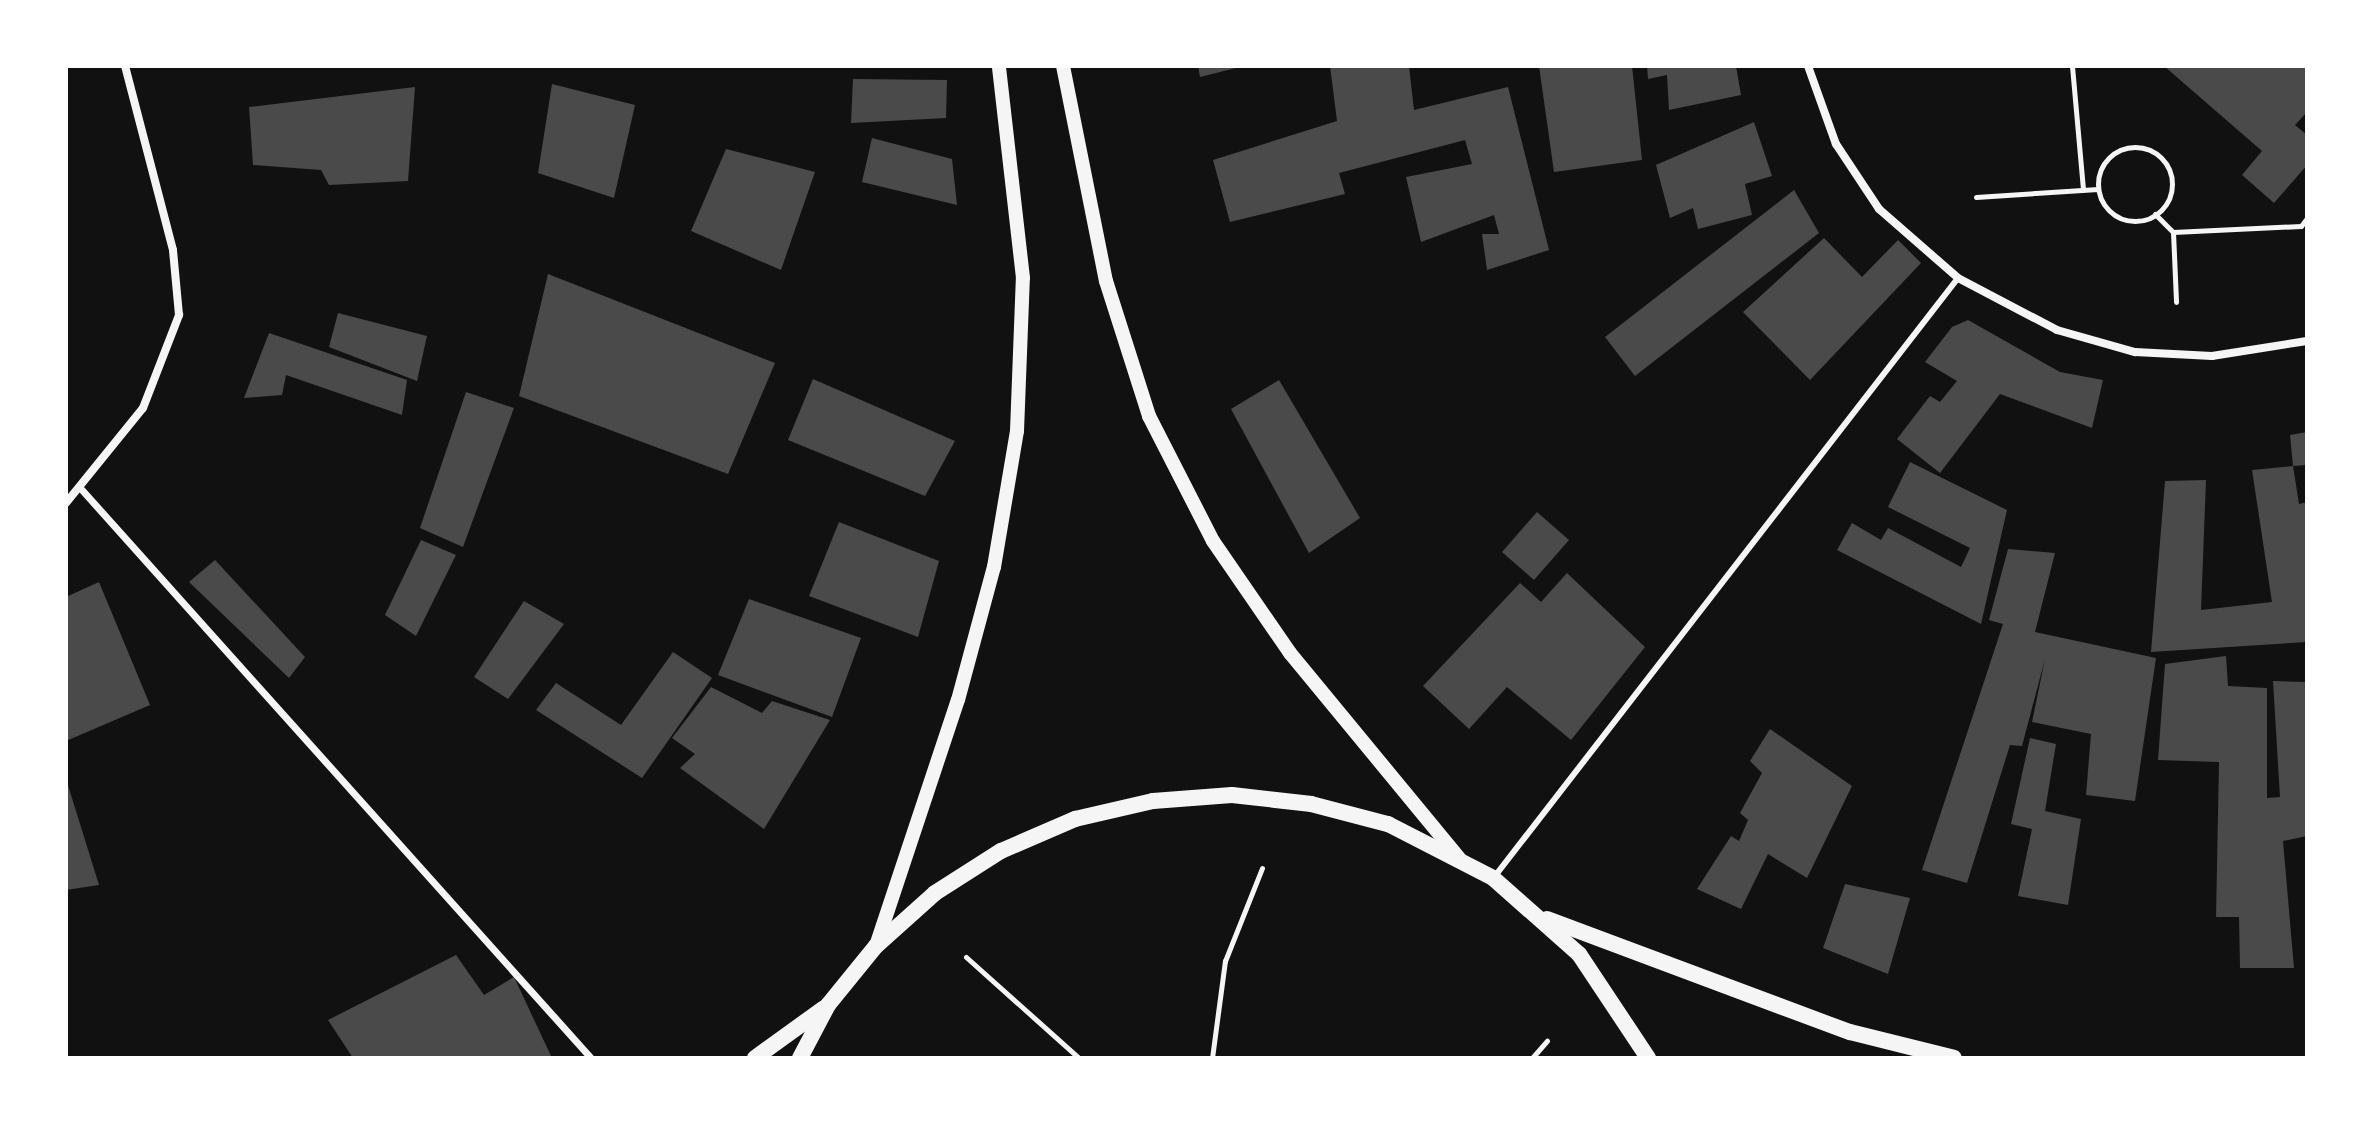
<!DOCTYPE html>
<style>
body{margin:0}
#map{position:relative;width:2373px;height:1124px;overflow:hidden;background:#111;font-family:Poppins,sans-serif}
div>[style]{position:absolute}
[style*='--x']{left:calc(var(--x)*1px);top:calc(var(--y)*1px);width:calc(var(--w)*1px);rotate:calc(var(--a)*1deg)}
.building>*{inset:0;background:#4a4a4a}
.path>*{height:5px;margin:-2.5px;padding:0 2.5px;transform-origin:2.5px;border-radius:2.5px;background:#f5f5f5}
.path>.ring{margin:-2.5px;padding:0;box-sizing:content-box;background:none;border:5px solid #f5f5f5;border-radius:50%}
.service>*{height:6px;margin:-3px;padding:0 3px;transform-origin:3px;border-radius:3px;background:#f5f5f5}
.pedestrian>*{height:7px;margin:-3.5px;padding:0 3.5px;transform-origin:3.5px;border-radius:3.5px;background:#f5f5f5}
.minor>*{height:8px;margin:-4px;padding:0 4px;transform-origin:4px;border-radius:4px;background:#f5f5f5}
.tertiary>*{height:14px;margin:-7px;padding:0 7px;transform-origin:7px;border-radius:7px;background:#f5f5f5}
.secondary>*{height:16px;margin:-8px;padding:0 8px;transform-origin:8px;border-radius:8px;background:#f5f5f5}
span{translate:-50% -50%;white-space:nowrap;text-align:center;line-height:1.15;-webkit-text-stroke:8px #fff;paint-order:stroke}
.frame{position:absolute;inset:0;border:68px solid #fff;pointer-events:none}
</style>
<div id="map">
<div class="building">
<div style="clip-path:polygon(1198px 66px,1240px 66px,1240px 67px,1200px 77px)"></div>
<div style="clip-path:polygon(1330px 66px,1409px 66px,1414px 110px,1508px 87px,1549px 250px,1487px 270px,1482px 234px,1499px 234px,1494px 215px,1421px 242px,1406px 177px,1472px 164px,1465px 140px,1339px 173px,1345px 194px,1230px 222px,1213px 160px,1337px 121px)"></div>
<div style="clip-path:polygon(1539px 66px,1632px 66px,1642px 160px,1554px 172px)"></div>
<div style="clip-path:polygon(1647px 66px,1736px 66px,1741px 95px,1669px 110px,1667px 75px,1648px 79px)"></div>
<div style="clip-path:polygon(2164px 66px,2307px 66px,2307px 112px,2295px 125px,2307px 135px,2307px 165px,2274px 203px,2242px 175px,2262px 151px)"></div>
<div style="clip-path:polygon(853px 79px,947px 80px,946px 118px,851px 123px)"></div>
<div style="clip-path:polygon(552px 84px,635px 105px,614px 198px,538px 173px)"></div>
<div style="clip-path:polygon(415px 87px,408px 181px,329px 185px,321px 170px,253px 165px,249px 107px)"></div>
<div style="clip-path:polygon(1754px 122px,1772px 176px,1745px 184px,1752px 215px,1698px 229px,1693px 208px,1670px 218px,1656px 165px)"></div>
<div style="clip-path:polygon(872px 138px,952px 159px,957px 205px,862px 182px)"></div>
<div style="clip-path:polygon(726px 149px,815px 172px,781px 270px,691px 231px)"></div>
<div style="clip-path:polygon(1794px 190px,1819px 233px,1635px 376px,1605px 337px)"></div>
<div style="clip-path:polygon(1824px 238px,1862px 277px,1898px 240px,1921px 263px,1810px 380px,1743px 312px)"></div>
<div style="clip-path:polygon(548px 274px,775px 363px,728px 474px,519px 396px)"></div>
<div style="clip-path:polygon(338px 313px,427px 336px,417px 381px,329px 347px)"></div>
<div style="clip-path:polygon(1968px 320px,2060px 372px,2103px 380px,2092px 428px,2000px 394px,1940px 473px,1897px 439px,1930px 396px,1940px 402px,1957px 381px,1925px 362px,1952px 327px)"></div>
<div style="clip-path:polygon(269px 333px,407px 380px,402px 415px,286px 375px,282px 395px,244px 398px)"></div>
<div style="clip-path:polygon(813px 379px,955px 441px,925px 496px,788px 440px)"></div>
<div style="clip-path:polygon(1279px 380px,1360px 518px,1309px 553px,1231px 409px)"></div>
<div style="clip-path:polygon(466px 392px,514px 408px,463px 547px,420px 528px)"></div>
<div style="clip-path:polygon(2307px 432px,2307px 465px,2293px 466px,2290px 435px)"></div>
<div style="clip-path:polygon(1910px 462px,2007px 510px,1981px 624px,1837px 550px,1852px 523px,1881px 540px,1888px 528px,1961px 567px,1970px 548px,1888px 507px)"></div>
<div style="clip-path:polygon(2293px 466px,2299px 504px,2307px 502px,2307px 642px,2151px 652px,2165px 481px,2206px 480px,2201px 610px,2272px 602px,2252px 470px)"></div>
<div style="clip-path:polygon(1537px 512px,1569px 540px,1534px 580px,1502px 552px)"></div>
<div style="clip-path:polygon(839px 522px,939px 561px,918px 637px,809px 596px)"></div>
<div style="clip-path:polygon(421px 540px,456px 555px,416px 636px,385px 615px)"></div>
<div style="clip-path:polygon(2008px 549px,2055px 553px,2035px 632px,2156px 658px,2135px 801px,2086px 795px,2091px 734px,2032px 722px,2045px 659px,2022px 746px,2010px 745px,1967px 883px,1922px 870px,2003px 624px,1989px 620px)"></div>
<div style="clip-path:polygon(215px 560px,305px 657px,289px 678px,189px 582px)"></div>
<div style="clip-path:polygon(1567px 573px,1645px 647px,1571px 740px,1507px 687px,1469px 729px,1423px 686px,1520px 583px,1541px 602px)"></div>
<div style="clip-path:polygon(99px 582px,150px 705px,66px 741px,66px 597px)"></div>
<div style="clip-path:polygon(749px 599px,861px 638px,832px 717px,718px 675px)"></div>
<div style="clip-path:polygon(524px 601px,564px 624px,508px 699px,474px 677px)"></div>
<div style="clip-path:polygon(673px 652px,712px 678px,642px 778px,536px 710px,556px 683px,621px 725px)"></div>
<div style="clip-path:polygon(2226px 656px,2228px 686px,2267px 688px,2267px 798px,2280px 797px,2273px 681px,2307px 682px,2307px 836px,2283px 841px,2294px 968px,2240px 968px,2239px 917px,2216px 917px,2219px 762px,2158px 760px,2165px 664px)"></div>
<div style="clip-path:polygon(711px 687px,762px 713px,772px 701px,830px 720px,764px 829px,680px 768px,695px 754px,672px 738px)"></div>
<div style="clip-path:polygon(1770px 729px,1852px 786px,1807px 878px,1768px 854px,1741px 909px,1697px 889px,1731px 836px,1739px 841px,1748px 820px,1740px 813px,1762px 773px,1750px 761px)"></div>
<div style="clip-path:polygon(2030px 738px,2056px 744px,2045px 811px,2081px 819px,2068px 905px,2018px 896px,2032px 829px,2011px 824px)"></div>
<div style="clip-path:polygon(66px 782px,67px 782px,99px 885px,66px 890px)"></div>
<div style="clip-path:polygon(1845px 884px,1910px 898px,1888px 974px,1823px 948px)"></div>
<div style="clip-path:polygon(456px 955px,484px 995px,514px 977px,552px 1058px,353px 1058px,328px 1020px)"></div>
</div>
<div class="path">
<div style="--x:2072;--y:66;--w:124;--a:84.9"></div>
<div class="ring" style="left:2098px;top:147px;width:69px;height:69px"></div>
<div style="--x:1976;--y:197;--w:122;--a:-3.8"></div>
<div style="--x:2155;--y:214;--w:25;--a:45"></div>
<div style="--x:2173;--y:232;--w:128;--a:-2.7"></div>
<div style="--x:2301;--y:226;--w:10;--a:-53"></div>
<div style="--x:2173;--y:232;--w:70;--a:87.5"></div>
<div style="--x:966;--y:957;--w:152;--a:41.8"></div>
<div style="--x:1212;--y:1058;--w:98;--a:-82.4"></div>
<div style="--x:1225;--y:961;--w:100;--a:-68.3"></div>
<div style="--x:1532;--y:1058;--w:23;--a:-49"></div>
</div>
<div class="service">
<div style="--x:1495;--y:876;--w:756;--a:-52.25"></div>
</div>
<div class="pedestrian">
<div style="--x:82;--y:490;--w:763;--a:48.14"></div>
</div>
<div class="minor">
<div style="--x:1808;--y:66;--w:83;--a:70.3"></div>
<div style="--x:1836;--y:144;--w:78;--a:56.5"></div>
<div style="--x:1879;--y:209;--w:105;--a:41.1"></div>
<div style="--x:1958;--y:278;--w:112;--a:27.7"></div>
<div style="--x:2057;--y:330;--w:81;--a:15.8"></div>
<div style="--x:2135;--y:352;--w:77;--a:3"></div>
<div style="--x:2212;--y:356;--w:96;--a:-9"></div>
<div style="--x:66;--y:503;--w:122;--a:-51"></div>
<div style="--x:143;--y:408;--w:100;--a:-68.8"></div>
<div style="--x:179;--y:315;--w:65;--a:-95.3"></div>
<div style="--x:173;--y:250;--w:190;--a:-104.6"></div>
</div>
<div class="tertiary">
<div style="--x:1063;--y:66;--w:219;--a:78.7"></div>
<div style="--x:1106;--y:281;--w:142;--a:72.3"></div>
<div style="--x:1149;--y:416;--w:140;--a:62.9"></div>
<div style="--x:1213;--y:541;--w:136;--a:55.5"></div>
<div style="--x:1290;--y:653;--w:266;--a:50.5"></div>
<div style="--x:876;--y:946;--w:259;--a:-71.6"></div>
<div style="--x:958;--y:700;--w:138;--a:-74.9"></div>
<div style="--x:994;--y:567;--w:138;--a:-80.4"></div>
<div style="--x:1017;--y:431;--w:153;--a:-87.8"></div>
<div style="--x:1023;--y:278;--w:213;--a:-96.5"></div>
</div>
<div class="secondary">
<div style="--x:1547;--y:919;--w:323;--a:20.5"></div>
<div style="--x:1850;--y:1032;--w:107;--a:14"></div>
<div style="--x:755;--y:1058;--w:85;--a:-35.9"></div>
<div style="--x:800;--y:1058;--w:60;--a:-62.2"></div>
<div style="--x:828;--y:1005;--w:76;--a:-50.9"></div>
<div style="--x:876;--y:946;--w:79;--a:-41.9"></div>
<div style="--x:935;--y:893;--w:78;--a:-32.5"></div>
<div style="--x:1001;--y:851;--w:81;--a:-23.4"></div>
<div style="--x:1075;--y:819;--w:80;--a:-13"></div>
<div style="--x:1153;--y:801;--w:79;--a:-4.3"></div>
<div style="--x:1232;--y:795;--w:80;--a:6.5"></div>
<div style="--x:1311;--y:804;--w:80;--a:14.6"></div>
<div style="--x:1388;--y:824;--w:118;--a:27.2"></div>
<div style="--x:1493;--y:878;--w:115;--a:41.5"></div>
<div style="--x:1579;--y:954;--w:125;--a:56.4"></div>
</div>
<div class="frame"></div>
</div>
